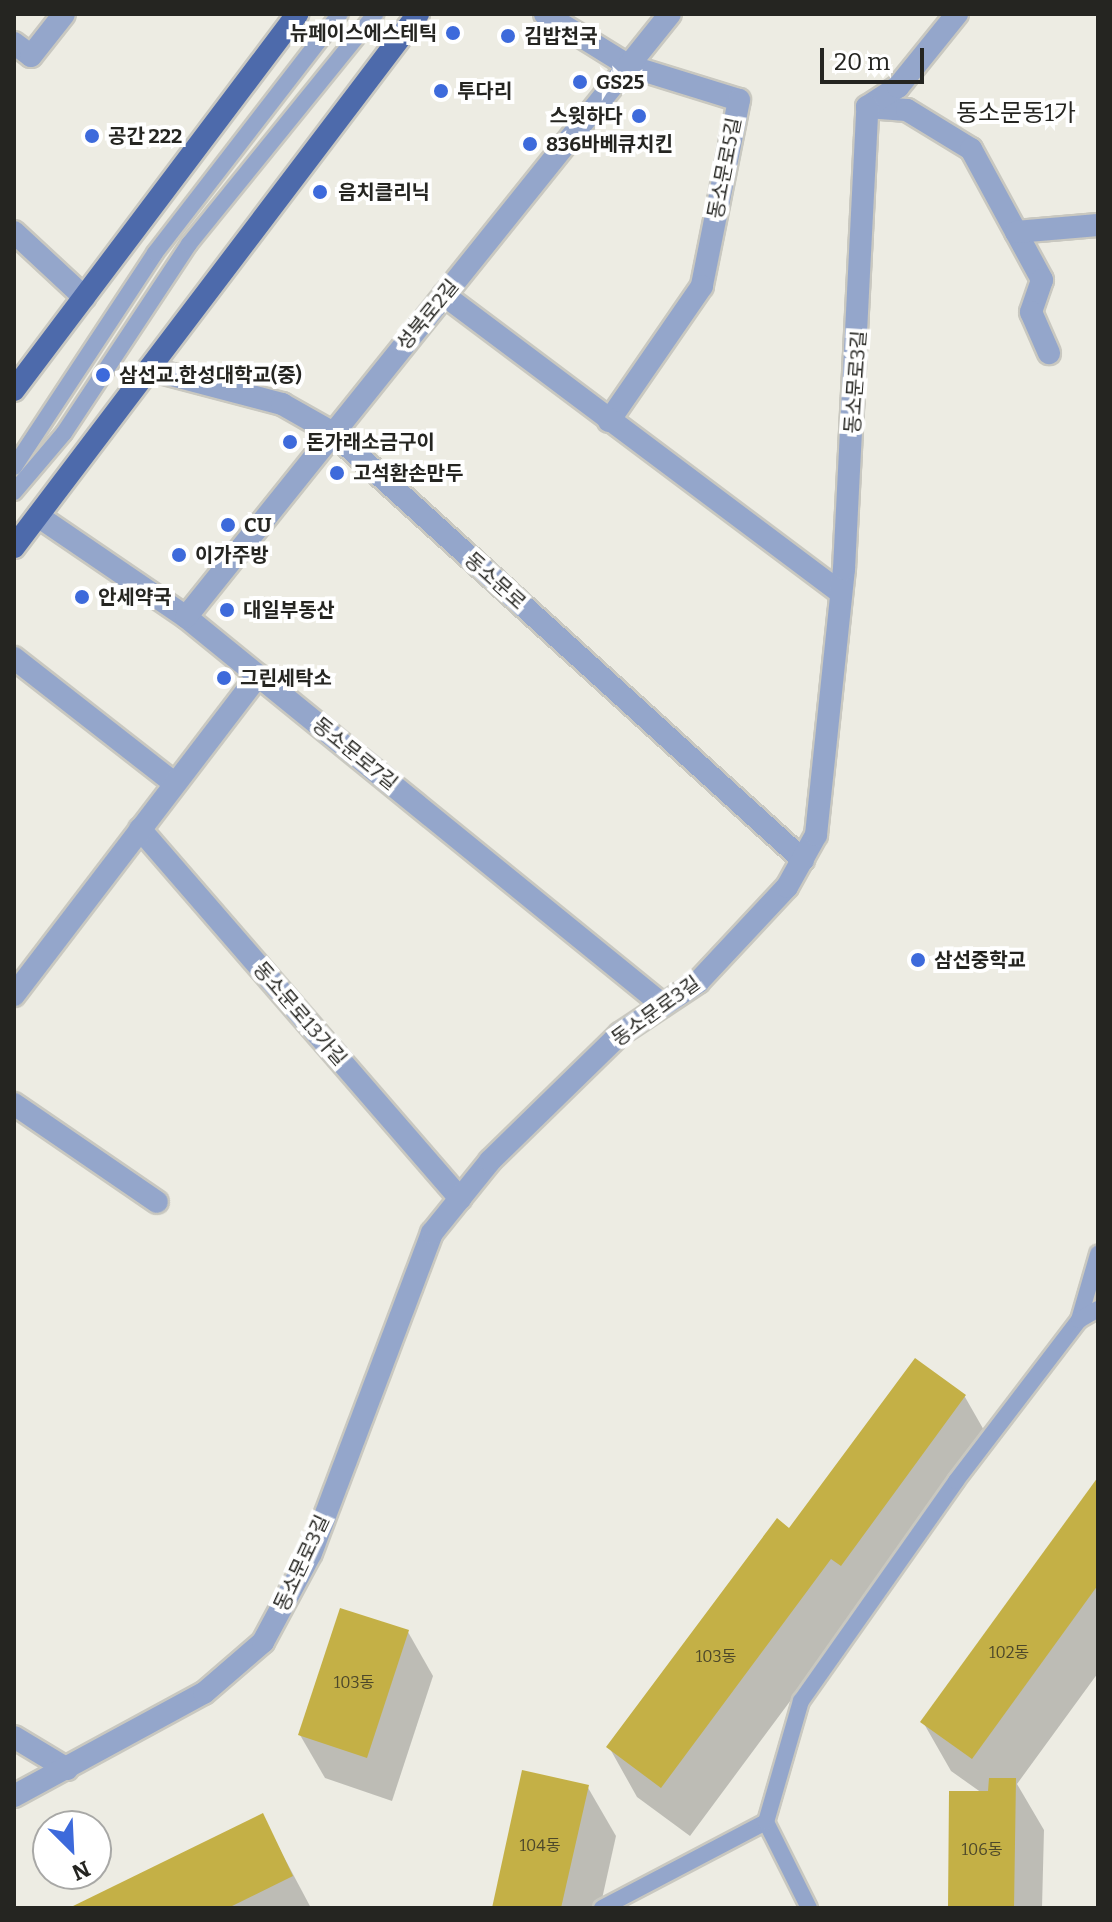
<!DOCTYPE html>
<meta charset="utf-8">
<style>
body{margin:0}
#map{position:relative;width:1112px;height:1922px;overflow:hidden;background:#edece3;font-family:Bitter,"Noto Sans KR",serif}
div>[style]{position:absolute}
[style*='--x']{left:calc(var(--x)*1px);top:calc(var(--y)*1px);width:calc(var(--w)*1px);rotate:calc(var(--a)*1deg)}
.shadow>*{inset:0;background:#0003}
.building>*{inset:0;background:#c4b046}
.roads{filter:drop-shadow(2px 0 #c9c8c0) drop-shadow(-2px 0 #c9c8c0) drop-shadow(0 2px #c9c8c0) drop-shadow(0 -2px #c9c8c0)}
.service>*{height:16px;margin:-8px;padding:0 8px;transform-origin:8px;border-radius:8px;background:#94a6cb}
.minor>*{height:22px;margin:-11px;padding:0 11px;transform-origin:11px;border-radius:11px;background:#94a6cb}
.primary>*{height:22px;margin:-11px;padding:0 11px;transform-origin:11px;border-radius:11px;background:#4d6aab}
.dots>*{width:22px;height:22px;translate:-50% -50%;box-sizing:border-box;border:4px solid #fff;border-radius:50%}
span{translate:-50% -50%;white-space:nowrap;text-align:center;line-height:1.15;-webkit-text-stroke:8px #fff;paint-order:stroke}
.number-label{font-size:16px;color:#4d482a}
.number-label span{-webkit-text-stroke-width:0}
.poi-label{font-size:20px;color:#252521;font-weight:700}
.right{translate:-100% -50%;text-align:right}
.left{translate:0 -50%;text-align:left}
.street-label{font-size:20px;color:#252521}
.quarter-label{font-size:24px;color:#252521}
.frame{position:absolute;inset:0;border:16px solid #252521;pointer-events:none}
.north{position:absolute;left:32px;top:1810px;width:80px;height:80px;box-sizing:border-box;background:#fff;border:2px solid #a8a8a6;border-radius:50%;rotate:156deg;font-size:22px;font-weight:700;line-height:32px;text-align:center;color:#252521}
.north::after{content:'';display:block;margin:auto;width:28px;height:36px;background:#3d6adb;clip-path:polygon(50% 0,100% 100%,50% 72%,0 100%)}
.scale{position:absolute;left:820px;top:48px;width:104px;height:36px;box-sizing:border-box;border:4px solid #252521;border-top:0;padding-left:10px;font-size:24px;line-height:28px;white-space:nowrap;color:#252521;-webkit-text-stroke:6px #fff;paint-order:stroke}
</style>
<div id="map">
<div class="shadow">
<div style="clip-path:polygon(915px 1360px,965px 1397px,993px 1446px,870px 1614px,860px 1607px,690px 1836px,637px 1797px,609px 1747px,789px 1531px)"></div>
<div style="clip-path:polygon(1098px 1481px,1098px 1673px,1017px 1784px,1044px 1830px,1042px 1908px,950px 1908px,982px 1793px,951px 1771px,923px 1722px)"></div>
<div style="clip-path:polygon(408px 1632px,433px 1676px,392px 1801px,325px 1778px,300px 1735px)"></div>
<div style="clip-path:polygon(587px 1786px,616px 1836px,600px 1908px,494px 1908px)"></div>
<div style="clip-path:polygon(262px 1816px,311px 1908px,74px 1908px)"></div>
</div>
<div class="building">
<div style="clip-path:polygon(915px 1358px,966px 1395px,841px 1566px,831px 1559px,661px 1788px,606px 1747px,777px 1518px,789px 1528px)"></div>
<div style="clip-path:polygon(1098px 1477px,1098px 1585px,972px 1759px,920px 1722px)"></div>
<div style="clip-path:polygon(340px 1608px,409px 1630px,367px 1758px,298px 1735px)"></div>
<div style="clip-path:polygon(522px 1770px,589px 1785px,561px 1908px,492px 1908px)"></div>
<div style="clip-path:polygon(989px 1778px,1016px 1778px,1014px 1908px,948px 1908px,949px 1791px,988px 1791px)"></div>
<div style="clip-path:polygon(263px 1813px,293px 1876px,228px 1908px,69px 1908px)"></div>
</div>
<div class="roads">
<div class="service">
<div style="--x:14;--y:467;--w:256;--a:-56.6"></div>
<div style="--x:155;--y:253;--w:302;--a:-52.3"></div>
<div style="--x:14;--y:492;--w:77;--a:-49.7"></div>
<div style="--x:64;--y:433;--w:227;--a:-56.5"></div>
<div style="--x:189;--y:244;--w:296;--a:-51"></div>
<div style="--x:1079;--y:1320;--w:69;--a:-73.9"></div>
<div style="--x:602;--y:1908;--w:185;--a:-27.7"></div>
<div style="--x:809;--y:1908;--w:96;--a:-116.6"></div>
<div style="--x:766;--y:1822;--w:126;--a:-73.9"></div>
<div style="--x:801;--y:1701;--w:269;--a:-54.8"></div>
<div style="--x:956;--y:1481;--w:203;--a:-52.6"></div>
<div style="--x:1079;--y:1320;--w:22;--a:-30"></div>
</div>
<div class="minor">
<div style="--x:545;--y:14;--w:99;--a:31.8"></div>
<div style="--x:629;--y:66;--w:115;--a:17.2"></div>
<div style="--x:739;--y:100;--w:190;--a:101.3"></div>
<div style="--x:702;--y:286;--w:164;--a:124.6"></div>
<div style="--x:14;--y:43;--w:21;--a:37"></div>
<div style="--x:31;--y:56;--w:53;--a:-51.8"></div>
<div style="--x:867;--y:107;--w:40;--a:4.3"></div>
<div style="--x:907;--y:110;--w:75;--a:31.4"></div>
<div style="--x:971;--y:149;--w:149;--a:61.5"></div>
<div style="--x:1042;--y:280;--w:34;--a:109"></div>
<div style="--x:1031;--y:312;--w:45;--a:66.3"></div>
<div style="--x:867;--y:107;--w:37;--a:-33"></div>
<div style="--x:898;--y:87;--w:94;--a:-51.1"></div>
<div style="--x:14;--y:232;--w:96;--a:42.9"></div>
<div style="--x:1016;--y:232;--w:82;--a:-4.9"></div>
<div style="--x:444;--y:295;--w:496;--a:36.9"></div>
<div style="--x:149;--y:369;--w:138;--a:14.7"></div>
<div style="--x:282;--y:404;--w:59;--a:29.6"></div>
<div style="--x:333;--y:433;--w:635;--a:42.26"></div>
<div style="--x:38;--y:516;--w:179;--a:34.3"></div>
<div style="--x:186;--y:617;--w:615;--a:39.13"></div>
<div style="--x:186;--y:617;--w:773;--a:-51.25"></div>
<div style="--x:14;--y:658;--w:204;--a:38"></div>
<div style="--x:140;--y:829;--w:489;--a:49.1"></div>
<div style="--x:14;--y:995;--w:402;--a:-52.6"></div>
<div style="--x:14;--y:1104;--w:173;--a:34.4"></div>
<div style="--x:14;--y:1737;--w:62;--a:31.1"></div>
<div style="--x:14;--y:1796;--w:216;--a:-28.5"></div>
<div style="--x:204;--y:1693;--w:78;--a:-40.8"></div>
<div style="--x:263;--y:1642;--w:101;--a:-61.7"></div>
<div style="--x:311;--y:1553;--w:342;--a:-69.3"></div>
<div style="--x:432;--y:1233;--w:92;--a:-51.1"></div>
<div style="--x:490;--y:1161;--w:182;--a:-44.3"></div>
<div style="--x:620;--y:1034;--w:94;--a:-33.7"></div>
<div style="--x:698;--y:982;--w:130;--a:-46.9"></div>
<div style="--x:787;--y:887;--w:60;--a:-60.9"></div>
<div style="--x:816;--y:835;--w:267;--a:-84"></div>
<div style="--x:844;--y:569;--w:463;--a:-87.1"></div>
</div>
<div class="primary">
<div style="--x:14;--y:390;--w:471;--a:-53"></div>
<div style="--x:14;--y:547;--w:669;--a:-52.84"></div>
</div>
</div>
<div class="dots">
<div style="left:453px;top:33px;background:#3d6adb"></div>
<div style="left:508px;top:36px;background:#3d6adb"></div>
<div style="left:580px;top:82px;background:#3d6adb"></div>
<div style="left:441px;top:91px;background:#3d6adb"></div>
<div style="left:639px;top:116px;background:#3d6adb"></div>
<div style="left:92px;top:136px;background:#3d6adb"></div>
<div style="left:530px;top:144px;background:#3d6adb"></div>
<div style="left:320px;top:192px;background:#3d6adb"></div>
<div style="left:103px;top:375px;background:#3d6adb"></div>
<div style="left:290px;top:442px;background:#3d6adb"></div>
<div style="left:337px;top:473px;background:#3d6adb"></div>
<div style="left:228px;top:525px;background:#3d6adb"></div>
<div style="left:179px;top:555px;background:#3d6adb"></div>
<div style="left:82px;top:597px;background:#3d6adb"></div>
<div style="left:227px;top:610px;background:#3d6adb"></div>
<div style="left:224px;top:678px;background:#3d6adb"></div>
<div style="left:918px;top:960px;background:#3d6adb"></div>
</div>
<div class="number-label">
<span style="left:1009px;top:1653px">102동</span>
<span style="left:716px;top:1657px">103동</span>
<span style="left:354px;top:1683px">103동</span>
<span style="left:540px;top:1846px">104동</span>
<span style="left:982px;top:1850px">106동</span>
</div>
<div class="poi-label">
<span class="right" style="left:437px;top:33px">뉴페이스에스테틱</span>
<span class="left" style="left:524px;top:36px">김밥천국</span>
<span class="left" style="left:596px;top:82px">GS25</span>
<span class="left" style="left:457px;top:91px">투다리</span>
<span class="right" style="left:623px;top:116px">스윗하다</span>
<span class="left" style="left:108px;top:136px">공간 222</span>
<span class="left" style="left:546px;top:144px">836바베큐치킨</span>
<span class="left" style="left:338px;top:192px">음치클리닉</span>
<span class="left" style="left:119px;top:375px">삼선교.한성대학교(중)</span>
<span class="left" style="left:306px;top:442px">돈가래소금구이</span>
<span class="left" style="left:353px;top:473px">고석환손만두</span>
<span class="left" style="left:244px;top:525px">CU</span>
<span class="left" style="left:195px;top:555px">이가주방</span>
<span class="left" style="left:98px;top:597px">안세약국</span>
<span class="left" style="left:243px;top:610px">대일부동산</span>
<span class="left" style="left:240px;top:678px">그린세탁소</span>
<span class="left" style="left:934px;top:960px">삼선중학교</span>
</div>
<div class="street-label">
<span style="left:725px;top:168px;rotate:-79deg">동소문로5길</span>
<span style="left:428px;top:315px;rotate:-51deg">성북로2길</span>
<span style="left:856px;top:382px;rotate:-86deg">동소문로3길</span>
<span style="left:495px;top:581px;rotate:42deg">동소문로</span>
<span style="left:355px;top:754px;rotate:39deg">동소문로7길</span>
<span style="left:656px;top:1011px;rotate:-36deg">동소문로3길</span>
<span style="left:300px;top:1014px;rotate:49deg">동소문로13가길</span>
<span style="left:302px;top:1563px;rotate:-65deg">동소문로3길</span>
</div>
<div class="quarter-label">
<span style="left:1016px;top:114px">동소문동1가</span>
</div>
<div class="frame"></div>
<div class="north">N</div>
<div class="scale">20 m</div>
</div>
